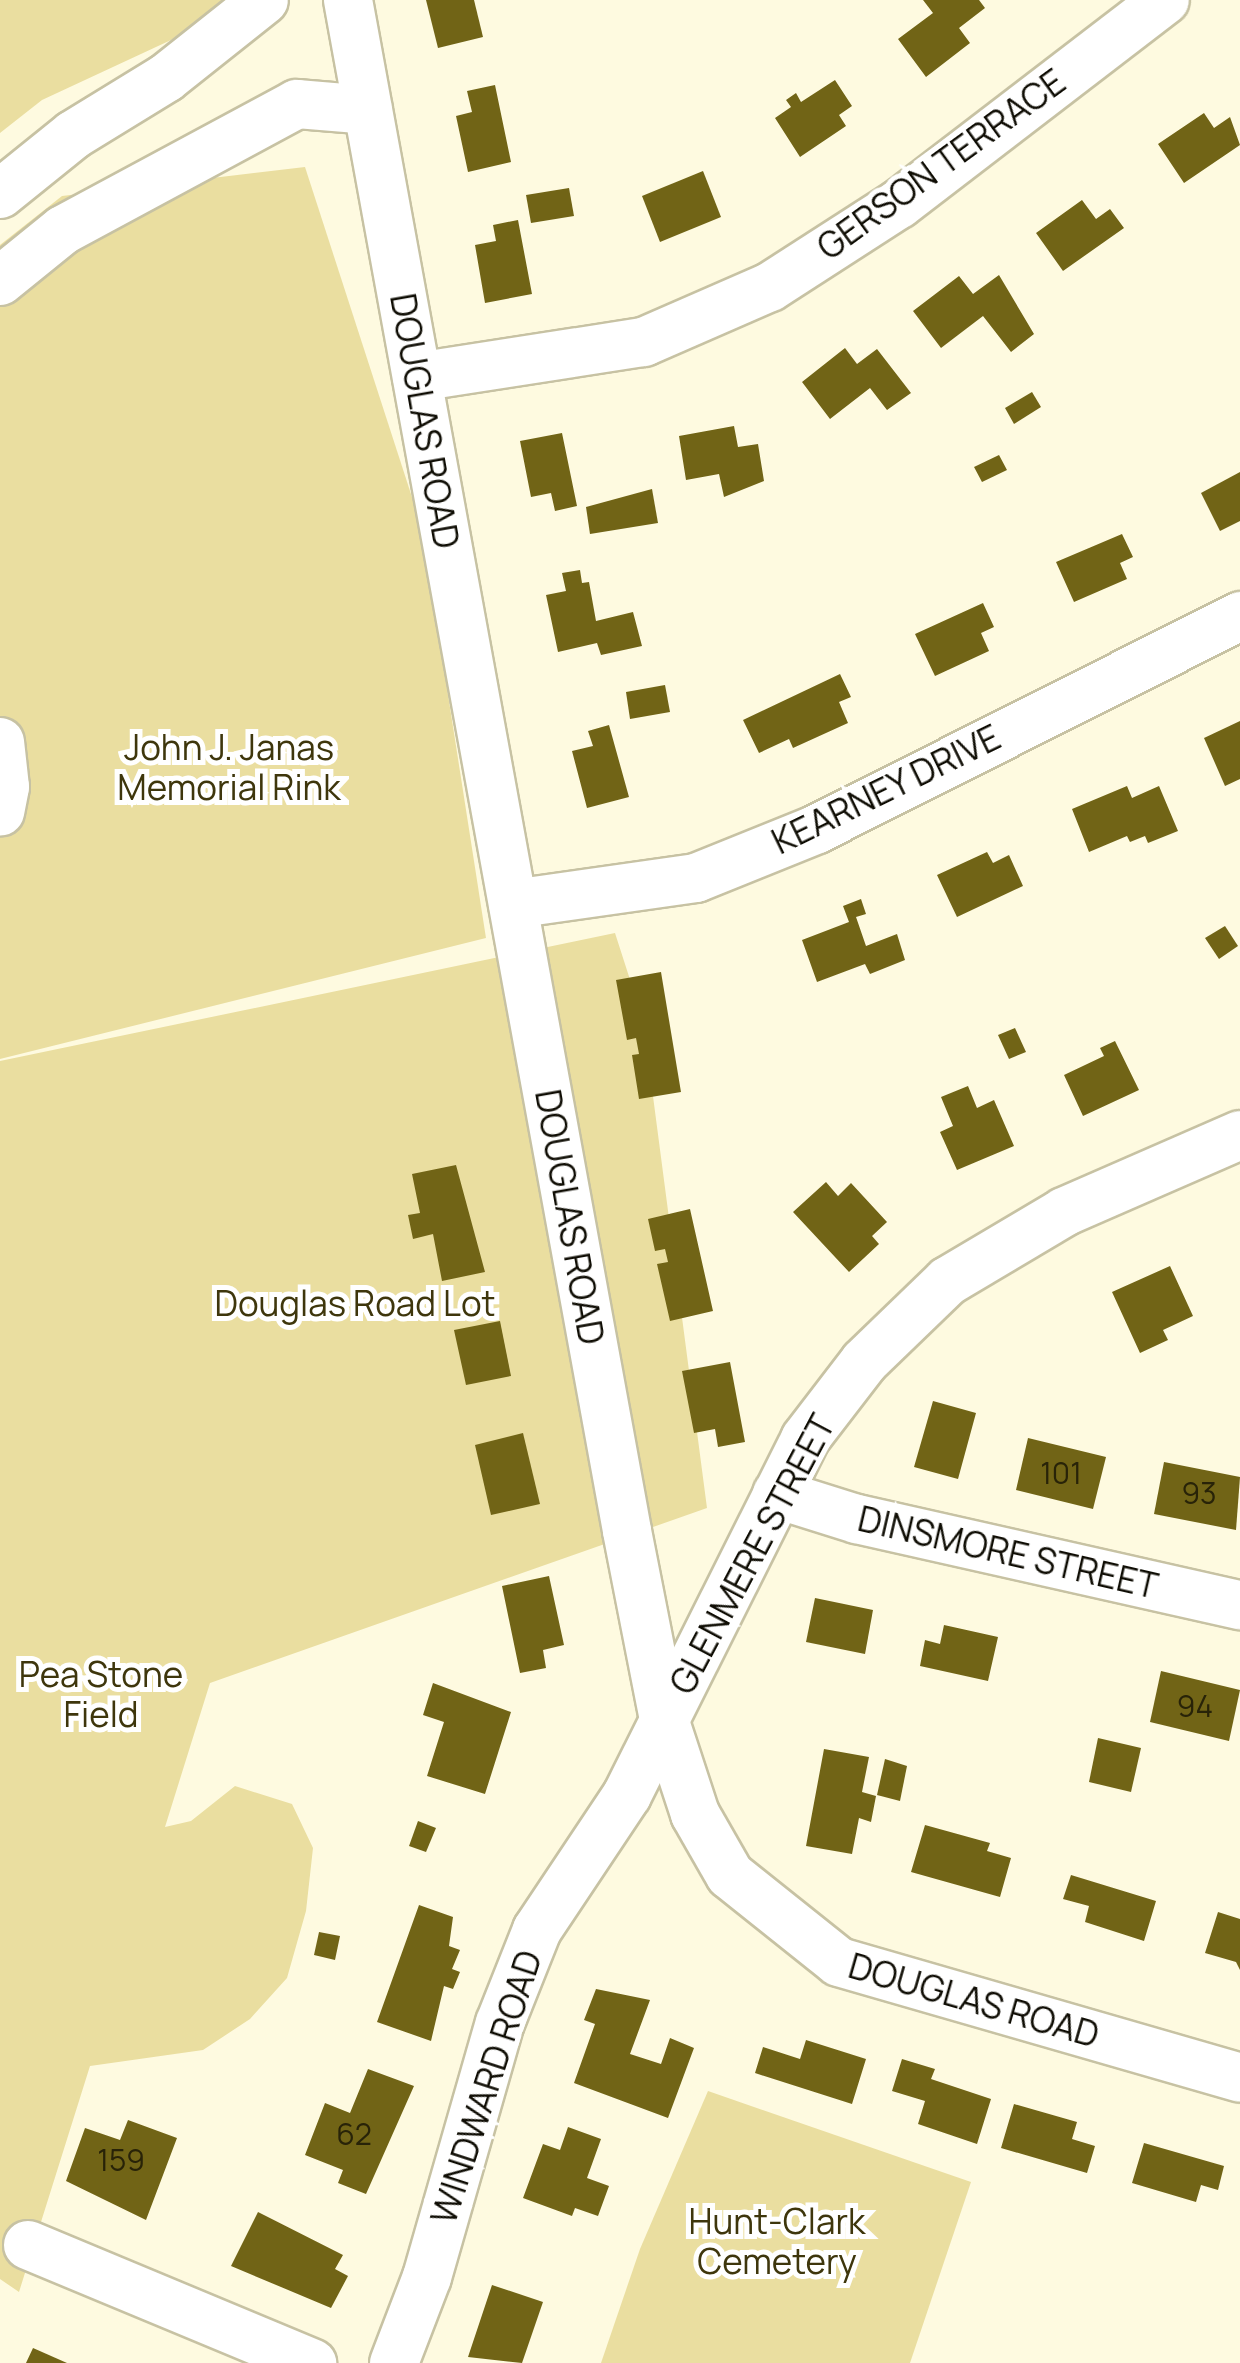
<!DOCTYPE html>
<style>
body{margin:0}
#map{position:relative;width:1240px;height:2363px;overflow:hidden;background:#fefae0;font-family:Manrope,sans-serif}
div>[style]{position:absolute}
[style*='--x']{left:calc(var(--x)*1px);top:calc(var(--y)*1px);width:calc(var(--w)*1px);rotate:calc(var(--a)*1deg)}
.green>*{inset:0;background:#eadea0}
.building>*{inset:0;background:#716416}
.roads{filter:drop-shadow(2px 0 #c7c2a3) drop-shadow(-2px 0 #c7c2a3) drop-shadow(0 2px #c7c2a3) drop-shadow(0 -2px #c7c2a3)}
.minor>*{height:48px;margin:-24px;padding:0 24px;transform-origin:24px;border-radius:24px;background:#fff}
span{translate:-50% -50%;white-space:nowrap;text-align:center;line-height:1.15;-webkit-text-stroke:10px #fff;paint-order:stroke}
.number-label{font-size:30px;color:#282308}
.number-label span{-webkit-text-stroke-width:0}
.street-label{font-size:35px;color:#0f0d04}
.park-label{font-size:35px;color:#3e360c}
</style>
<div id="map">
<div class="green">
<div style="clip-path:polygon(0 0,257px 0,42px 100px,0 133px)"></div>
<div style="clip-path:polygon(305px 167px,422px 528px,486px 938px,0 1059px,0 245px,62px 196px)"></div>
<div style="clip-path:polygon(615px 933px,643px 1020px,707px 1508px,210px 1683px,165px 1827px,191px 1821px,235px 1786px,292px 1804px,313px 1848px,306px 1911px,287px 1978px,250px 2019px,203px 2050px,90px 2066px,19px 2292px,0 2279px,0 1061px)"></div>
<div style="clip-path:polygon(708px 2091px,971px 2182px,910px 2363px,601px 2363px,640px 2249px)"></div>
</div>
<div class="building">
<div style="clip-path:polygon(426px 0,474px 0,483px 37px,438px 48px)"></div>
<div style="clip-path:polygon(923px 0,979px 0,985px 8px,959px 28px,970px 43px,926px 77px,898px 39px,933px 13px)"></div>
<div style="clip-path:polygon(835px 80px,852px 106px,839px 115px,846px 126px,800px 157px,775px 118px,791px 107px,786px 100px,796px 93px,801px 102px)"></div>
<div style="clip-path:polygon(495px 85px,511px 162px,468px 172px,456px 116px,472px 112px,467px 91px)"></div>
<div style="clip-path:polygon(1204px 113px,1214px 128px,1230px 117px,1240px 145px,1184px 183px,1158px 144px)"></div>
<div style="clip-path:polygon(703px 171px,721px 217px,660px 242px,642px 196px)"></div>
<div style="clip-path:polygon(569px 188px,574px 216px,531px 223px,526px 195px)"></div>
<div style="clip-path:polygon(1082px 200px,1096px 219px,1110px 209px,1124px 228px,1063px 271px,1036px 233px)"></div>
<div style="clip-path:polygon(518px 220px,532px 294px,485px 303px,475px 245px,496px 241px,493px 225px)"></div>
<div style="clip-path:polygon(999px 275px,1034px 334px,1011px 352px,983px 316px,941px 348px,913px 311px,959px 276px,973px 294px)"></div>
<div style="clip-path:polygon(845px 348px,857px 364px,877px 349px,911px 393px,887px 410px,870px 388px,830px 419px,802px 382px)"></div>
<div style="clip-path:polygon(1032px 392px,1041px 407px,1014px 424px,1005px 408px)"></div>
<div style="clip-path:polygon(734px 426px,738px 447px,758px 444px,764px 481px,724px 497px,719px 474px,686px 480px,679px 436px)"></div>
<div style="clip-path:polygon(562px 433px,577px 506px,555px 511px,551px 493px,531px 497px,520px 441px)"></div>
<div style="clip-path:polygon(999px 455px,1007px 470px,982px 482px,974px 467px)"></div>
<div style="clip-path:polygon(1240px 472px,1240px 521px,1220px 531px,1201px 493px)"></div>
<div style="clip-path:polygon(652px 489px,658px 523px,590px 534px,586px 507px)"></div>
<div style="clip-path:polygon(1122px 534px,1133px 557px,1120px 563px,1127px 579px,1074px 602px,1056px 562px)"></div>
<div style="clip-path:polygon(580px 570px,582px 583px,589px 582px,596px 621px,633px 612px,642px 646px,601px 655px,597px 643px,558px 652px,546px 595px,566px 591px,562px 573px)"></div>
<div style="clip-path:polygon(983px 603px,994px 627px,981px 633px,989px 651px,935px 676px,915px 634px)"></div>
<div style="clip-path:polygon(840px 674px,851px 697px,839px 702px,848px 723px,793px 748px,789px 739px,759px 753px,743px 720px)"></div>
<div style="clip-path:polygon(665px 685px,670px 712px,630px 719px,626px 692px)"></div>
<div style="clip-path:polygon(1240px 721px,1240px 779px,1225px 786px,1204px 738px)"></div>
<div style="clip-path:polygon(609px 725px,629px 797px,587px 808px,572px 751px,593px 746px,588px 731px)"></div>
<div style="clip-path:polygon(1127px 786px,1132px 798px,1159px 786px,1178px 831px,1148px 843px,1145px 836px,1130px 842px,1127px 836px,1089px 852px,1072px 809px)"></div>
<div style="clip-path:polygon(987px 852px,993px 863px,1009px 855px,1023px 886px,957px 917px,937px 875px)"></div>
<div style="clip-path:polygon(861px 899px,866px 914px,856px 917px,866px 946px,897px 934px,905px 960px,870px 974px,865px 964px,817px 982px,802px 940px,849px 922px,843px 906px)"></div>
<div style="clip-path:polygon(1225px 926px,1238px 946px,1219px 959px,1205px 938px)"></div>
<div style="clip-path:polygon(661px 972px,681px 1092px,639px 1099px,632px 1055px,639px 1054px,636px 1038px,627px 1040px,616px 980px)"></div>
<div style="clip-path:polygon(1015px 1028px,1026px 1052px,1009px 1059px,998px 1035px)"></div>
<div style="clip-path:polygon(1115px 1041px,1139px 1090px,1083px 1116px,1064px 1075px,1104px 1056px,1100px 1048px)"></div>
<div style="clip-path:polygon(968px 1086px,977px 1108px,994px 1100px,1014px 1146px,957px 1170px,940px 1132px,953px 1126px,941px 1097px)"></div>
<div style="clip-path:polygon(456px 1165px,485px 1272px,442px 1281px,433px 1234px,413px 1239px,408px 1215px,420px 1213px,412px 1174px)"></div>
<div style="clip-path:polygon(826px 1182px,838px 1196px,851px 1183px,887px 1222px,872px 1236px,879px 1244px,849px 1272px,793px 1212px)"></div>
<div style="clip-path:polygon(690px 1209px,713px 1311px,670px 1321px,657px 1264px,668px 1262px,665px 1249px,655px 1251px,648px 1219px)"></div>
<div style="clip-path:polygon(1170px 1266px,1193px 1316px,1163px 1330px,1168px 1340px,1140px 1353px,1112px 1292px)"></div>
<div style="clip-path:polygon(500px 1321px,511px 1376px,466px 1385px,454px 1330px)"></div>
<div style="clip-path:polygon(730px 1362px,745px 1442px,718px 1447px,715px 1429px,694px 1433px,682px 1371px)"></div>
<div style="clip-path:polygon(933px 1401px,976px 1413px,958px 1479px,914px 1467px)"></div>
<div style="clip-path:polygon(523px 1433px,540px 1504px,491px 1515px,475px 1445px)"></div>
<div style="clip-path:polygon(1028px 1438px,1106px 1457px,1093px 1509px,1016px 1490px)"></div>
<div style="clip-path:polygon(1164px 1462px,1240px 1477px,1236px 1530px,1154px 1514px)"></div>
<div style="clip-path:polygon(549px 1576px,564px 1645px,543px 1650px,546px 1668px,520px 1673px,502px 1586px)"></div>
<div style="clip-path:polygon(815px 1598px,873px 1610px,865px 1654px,806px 1642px)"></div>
<div style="clip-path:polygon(944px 1625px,998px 1637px,988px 1681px,920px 1666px,925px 1640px,940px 1644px)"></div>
<div style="clip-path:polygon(1161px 1671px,1240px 1690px,1229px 1741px,1150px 1722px)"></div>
<div style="clip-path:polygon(433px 1683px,511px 1712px,485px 1794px,427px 1776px,444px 1722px,423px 1715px)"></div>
<div style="clip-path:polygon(1098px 1738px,1141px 1748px,1131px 1792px,1089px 1782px)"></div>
<div style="clip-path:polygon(824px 1749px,869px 1757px,862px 1792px,876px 1796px,871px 1822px,859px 1818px,852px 1854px,806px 1846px)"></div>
<div style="clip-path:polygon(885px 1759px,907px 1766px,900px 1801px,877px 1795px)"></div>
<div style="clip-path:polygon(418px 1821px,436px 1828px,426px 1852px,409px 1846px)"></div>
<div style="clip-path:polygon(925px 1825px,990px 1843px,987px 1851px,1011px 1858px,1000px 1897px,911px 1872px)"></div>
<div style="clip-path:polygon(1071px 1875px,1156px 1901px,1144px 1941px,1085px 1922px,1089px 1906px,1063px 1899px)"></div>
<div style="clip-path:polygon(419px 1905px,453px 1917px,449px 1946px,460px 1950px,452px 1969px,460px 1972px,453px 1989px,444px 1986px,431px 2041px,377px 2022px)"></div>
<div style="clip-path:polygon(1218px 1912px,1240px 1919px,1240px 1970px,1236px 1962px,1205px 1953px)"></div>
<div style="clip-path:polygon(319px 1932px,340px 1936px,335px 1960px,314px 1955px)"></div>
<div style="clip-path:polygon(596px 1989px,650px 2000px,630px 2054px,661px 2064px,670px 2038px,694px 2048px,668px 2118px,574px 2083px,595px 2024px,584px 2020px)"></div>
<div style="clip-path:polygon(806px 2040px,866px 2059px,852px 2104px,755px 2073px,763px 2047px,800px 2059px)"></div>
<div style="clip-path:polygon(902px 2059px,935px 2069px,931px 2079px,991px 2099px,977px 2144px,918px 2124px,925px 2101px,892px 2091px)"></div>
<div style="clip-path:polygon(368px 2069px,414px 2086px,366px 2194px,338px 2183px,343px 2170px,305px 2155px,325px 2103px,350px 2113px)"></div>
<div style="clip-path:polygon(1014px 2104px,1077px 2122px,1072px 2139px,1095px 2146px,1087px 2173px,1001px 2148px)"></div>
<div style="clip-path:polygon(128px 2120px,177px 2138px,146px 2220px,66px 2181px,85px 2128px,120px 2140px)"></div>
<div style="clip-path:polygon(568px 2127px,601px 2139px,587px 2178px,609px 2186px,598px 2216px,575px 2208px,572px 2216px,523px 2198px,543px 2144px,560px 2150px)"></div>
<div style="clip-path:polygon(1144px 2143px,1224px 2166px,1218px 2190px,1201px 2185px,1196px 2202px,1132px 2183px)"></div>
<div style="clip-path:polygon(258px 2212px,343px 2255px,335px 2269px,348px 2276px,331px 2308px,231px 2266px)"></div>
<div style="clip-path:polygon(492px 2285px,543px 2302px,522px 2363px,468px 2357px)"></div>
<div style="clip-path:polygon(33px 2348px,67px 2363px,26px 2363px)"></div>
</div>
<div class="roads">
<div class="minor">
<div style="--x:348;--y:0;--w:1556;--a:79.67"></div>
<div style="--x:627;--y:1531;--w:192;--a:78.9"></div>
<div style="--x:664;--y:1719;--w:100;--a:71.9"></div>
<div style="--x:695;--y:1814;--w:70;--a:60.2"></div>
<div style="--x:730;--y:1875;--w:139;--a:38.6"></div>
<div style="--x:839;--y:1962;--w:417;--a:16.1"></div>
<div style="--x:0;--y:194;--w:94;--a:-38.9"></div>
<div style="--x:73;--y:135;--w:109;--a:-31.5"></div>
<div style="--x:166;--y:78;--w:125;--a:-38.5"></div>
<div style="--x:0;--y:281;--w:81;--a:-39"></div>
<div style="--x:63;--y:230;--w:266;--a:-28.3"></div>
<div style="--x:297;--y:104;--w:71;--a:4.8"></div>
<div style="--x:417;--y:377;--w:230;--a:-8.8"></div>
<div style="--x:644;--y:342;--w:137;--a:-23.6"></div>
<div style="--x:770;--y:287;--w:153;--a:-32.8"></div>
<div style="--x:899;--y:204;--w:335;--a:-37.5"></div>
<div style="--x:0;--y:742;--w:45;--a:83.7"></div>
<div style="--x:5;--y:787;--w:25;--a:101"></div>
<div style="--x:513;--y:904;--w:185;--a:-8.1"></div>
<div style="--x:696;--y:878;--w:131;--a:-22"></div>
<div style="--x:817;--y:829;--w:474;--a:-26.7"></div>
<div style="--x:777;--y:1494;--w:84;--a:17.4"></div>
<div style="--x:857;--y:1519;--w:393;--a:12.7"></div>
<div style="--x:28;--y:2245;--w:308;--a:22.6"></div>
<div style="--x:394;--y:2363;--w:92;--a:-69"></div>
<div style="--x:427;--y:2277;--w:264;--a:-74"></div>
<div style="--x:500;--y:2023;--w:100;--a:-68.3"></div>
<div style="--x:537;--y:1930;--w:162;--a:-56.3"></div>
<div style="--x:627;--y:1795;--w:398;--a:-63.4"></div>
<div style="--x:805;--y:1439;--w:97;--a:-52.5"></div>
<div style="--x:864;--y:1362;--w:117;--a:-44"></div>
<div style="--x:948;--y:1281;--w:135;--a:-30.7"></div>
<div style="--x:1064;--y:1212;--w:192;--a:-23.6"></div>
</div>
</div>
<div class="number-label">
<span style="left:1061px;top:1473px">101</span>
<span style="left:1199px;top:1493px">93</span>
<span style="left:1195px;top:1706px">94</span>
<span style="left:354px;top:2134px">62</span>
<span style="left:121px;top:2160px">159</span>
</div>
<div class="street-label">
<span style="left:941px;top:164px;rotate:-36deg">GERSON TERRACE</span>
<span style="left:425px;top:421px;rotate:80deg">DOUGLAS ROAD</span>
<span style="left:886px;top:789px;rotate:-26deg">KEARNEY DRIVE</span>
<span style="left:570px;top:1217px;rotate:80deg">DOUGLAS ROAD</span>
<span style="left:1008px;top:1552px;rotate:13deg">DINSMORE STREET</span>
<span style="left:752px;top:1554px;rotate:-62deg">GLENMERE STREET</span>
<span style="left:974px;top:2000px;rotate:16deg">DOUGLAS ROAD</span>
<span style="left:486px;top:2087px;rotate:-72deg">WINDWARD ROAD</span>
</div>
<div class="park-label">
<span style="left:229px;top:767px">John J. Janas<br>Memorial Rink</span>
<span style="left:355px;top:1303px">Douglas Road Lot</span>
<span style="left:101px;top:1694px">Pea Stone<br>Field</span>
<span style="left:777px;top:2241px">Hunt-Clark<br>Cemetery</span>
</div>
</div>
